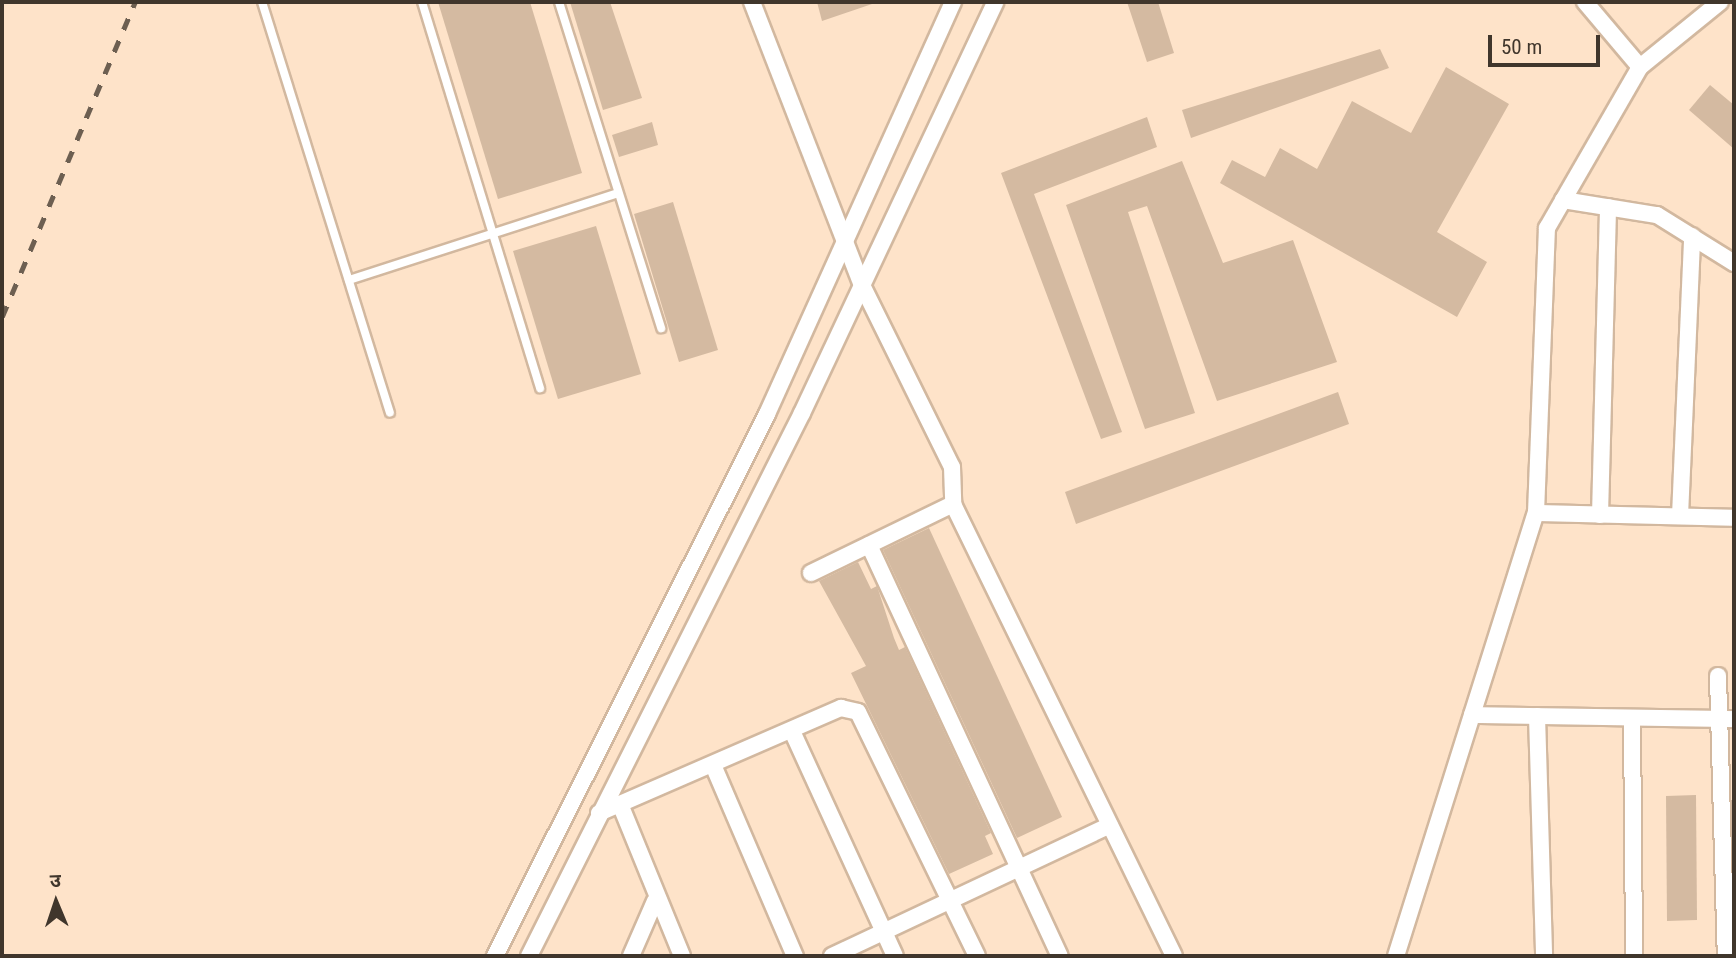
<!DOCTYPE html>
<meta charset="utf-8">
<style>
body{margin:0}
#map{position:relative;width:1736px;height:958px;overflow:hidden;background:#fee3c9;font-family:"Roboto Condensed","Noto Sans Devanagari",sans-serif}
div>[style]{position:absolute}
[style*='--x']{left:calc(var(--x)*1px);top:calc(var(--y)*1px);width:calc(var(--w)*1px);rotate:calc(var(--a)*1deg)}
.building>*{inset:0;background:#d4baa1}
.roads{filter:drop-shadow(2px 0 #d2b89f) drop-shadow(-2px 0 #d2b89f) drop-shadow(0 2px #d2b89f) drop-shadow(0 -2px #d2b89f)}
.lane>*{height:8px;margin:-4px;padding:0 4px;transform-origin:4px;border-radius:4px;background:#fff}
.street>*{height:16px;margin:-8px;padding:0 8px;transform-origin:8px;border-radius:8px;background:#fff}
.rail>*{height:4.5px;margin-top:-2.25px;transform-origin:0;background:repeating-linear-gradient(90deg,#6d5f51 0 12px,transparent 0 24px)}
span{translate:-50% -50%;white-space:nowrap;text-align:center;line-height:1.15;-webkit-text-stroke:7px #fee3c9;paint-order:stroke}
.frame{position:absolute;inset:0;border:4px solid #40362c;pointer-events:none}
.north{position:absolute;left:21px;top:867px;width:70px;height:70px;-webkit-text-stroke:5px #fee3c9;paint-order:stroke;rotate:358deg;font-size:19px;font-weight:700;line-height:28px;text-align:center;color:#40362c}
.north::after{content:'';display:block;margin:auto;width:24px;height:32px;background:#40362c;clip-path:polygon(50% 0,100% 100%,50% 72%,0 100%)}
.scale{position:absolute;left:1488px;top:35px;width:112px;height:32px;box-sizing:border-box;border:4px solid #40362c;border-top:0;padding-left:9px;font-size:21px;line-height:24px;white-space:nowrap;color:#40362c;-webkit-text-stroke:5px #fee3c9;paint-order:stroke}
</style>
<div id="map">
<div class="building">
<div style="clip-path:polygon(438px 2px,530px 2px,582px 173px,498px 199px)"></div>
<div style="clip-path:polygon(570px 2px,610px 2px,642px 98px,603px 110px)"></div>
<div style="clip-path:polygon(817px 2px,871px 2px,872px 4px,822px 21px)"></div>
<div style="clip-path:polygon(1127px 2px,1158px 2px,1174px 53px,1147px 62px)"></div>
<div style="clip-path:polygon(1380px 49px,1389px 68px,1191px 138px,1182px 110px)"></div>
<div style="clip-path:polygon(1446px 67px,1509px 104px,1437px 232px,1487px 262px,1457px 317px,1220px 183px,1232px 160px,1265px 177px,1280px 148px,1317px 169px,1352px 101px,1411px 133px)"></div>
<div style="clip-path:polygon(1710px 85px,1734px 105px,1734px 149px,1689px 110px)"></div>
<div style="clip-path:polygon(1147px 117px,1157px 147px,1034px 194px,1122px 432px,1101px 439px,1001px 173px)"></div>
<div style="clip-path:polygon(652px 122px,658px 145px,619px 157px,612px 135px)"></div>
<div style="clip-path:polygon(1182px 161px,1223px 263px,1293px 240px,1337px 362px,1217px 401px,1147px 206px,1128px 212px,1195px 413px,1145px 429px,1066px 205px)"></div>
<div style="clip-path:polygon(673px 202px,718px 350px,679px 362px,634px 214px)"></div>
<div style="clip-path:polygon(596px 226px,641px 374px,558px 399px,513px 251px)"></div>
<div style="clip-path:polygon(1338px 392px,1349px 424px,1076px 524px,1065px 492px)"></div>
<div style="clip-path:polygon(929px 528px,1062px 817px,1017px 838px,883px 550px)"></div>
<div style="clip-path:polygon(858px 562px,871px 589px,877px 586px,894px 638px,899px 650px,905px 647px,991px 833px,985px 836px,993px 854px,949px 874px,851px 673px,866px 666px,819px 581px)"></div>
<div style="clip-path:polygon(1696px 795px,1697px 920px,1667px 921px,1666px 796px)"></div>
</div>
<div class="roads">
<div class="lane">
<div style="--x:262;--y:2;--w:430;--a:72.7"></div>
<div style="--x:422;--y:2;--w:404;--a:73"></div>
<div style="--x:559;--y:2;--w:342;--a:72.6"></div>
<div style="--x:349;--y:280;--w:281;--a:-17.9"></div>
</div>
<div class="street">
<div style="--x:752;--y:2;--w:304;--a:68.8"></div>
<div style="--x:862;--y:285;--w:203;--a:63.7"></div>
<div style="--x:952;--y:467;--w:37;--a:88"></div>
<div style="--x:953;--y:504;--w:503;--a:63.94"></div>
<div style="--x:1585;--y:2;--w:85;--a:49.8"></div>
<div style="--x:1563;--y:200;--w:95;--a:9.1"></div>
<div style="--x:1657;--y:215;--w:91;--a:31.9"></div>
<div style="--x:1536;--y:513;--w:198;--a:1.4"></div>
<div style="--x:1600;--y:515;--w:308;--a:-88.5"></div>
<div style="--x:1680;--y:516;--w:280;--a:-87.5"></div>
<div style="--x:869;--y:545;--w:453;--a:65.1"></div>
<div style="--x:811;--y:573;--w:158;--a:-25.9"></div>
<div style="--x:1718;--y:676;--w:280;--a:88.4"></div>
<div style="--x:1472;--y:715;--w:262;--a:0.9"></div>
<div style="--x:1537;--y:716;--w:240;--a:88.3"></div>
<div style="--x:1632;--y:718;--w:238;--a:89.5"></div>
<div style="--x:792;--y:731;--w:247;--a:65.4"></div>
<div style="--x:713;--y:765;--w:208;--a:66.8"></div>
<div style="--x:620;--y:804;--w:164;--a:67.8"></div>
<div style="--x:599;--y:813;--w:264;--a:-23.5"></div>
<div style="--x:841;--y:708;--w:17;--a:13"></div>
<div style="--x:858;--y:712;--w:271;--a:64"></div>
<div style="--x:495;--y:956;--w:606;--a:-63.35"></div>
<div style="--x:767;--y:414;--w:452;--a:-65.7"></div>
<div style="--x:529;--y:956;--w:608;--a:-63.31"></div>
<div style="--x:802;--y:413;--w:454;--a:-64.8"></div>
<div style="--x:631;--y:956;--w:60;--a:-66.4"></div>
<div style="--x:832;--y:956;--w:307;--a:-25.2"></div>
<div style="--x:1396;--y:956;--w:465;--a:-72.5"></div>
<div style="--x:1536;--y:513;--w:285;--a:-87.8"></div>
<div style="--x:1547;--y:228;--w:186;--a:-60"></div>
<div style="--x:1640;--y:67;--w:103;--a:-39.1"></div>
</div>
</div>
<div class="rail">
<div style="--x:2;--y:317;--w:342;--a:-67.1"></div>
</div>
<div class="frame"></div>
<div class="north">उ</div>
<div class="scale">50 m</div>
</div>
